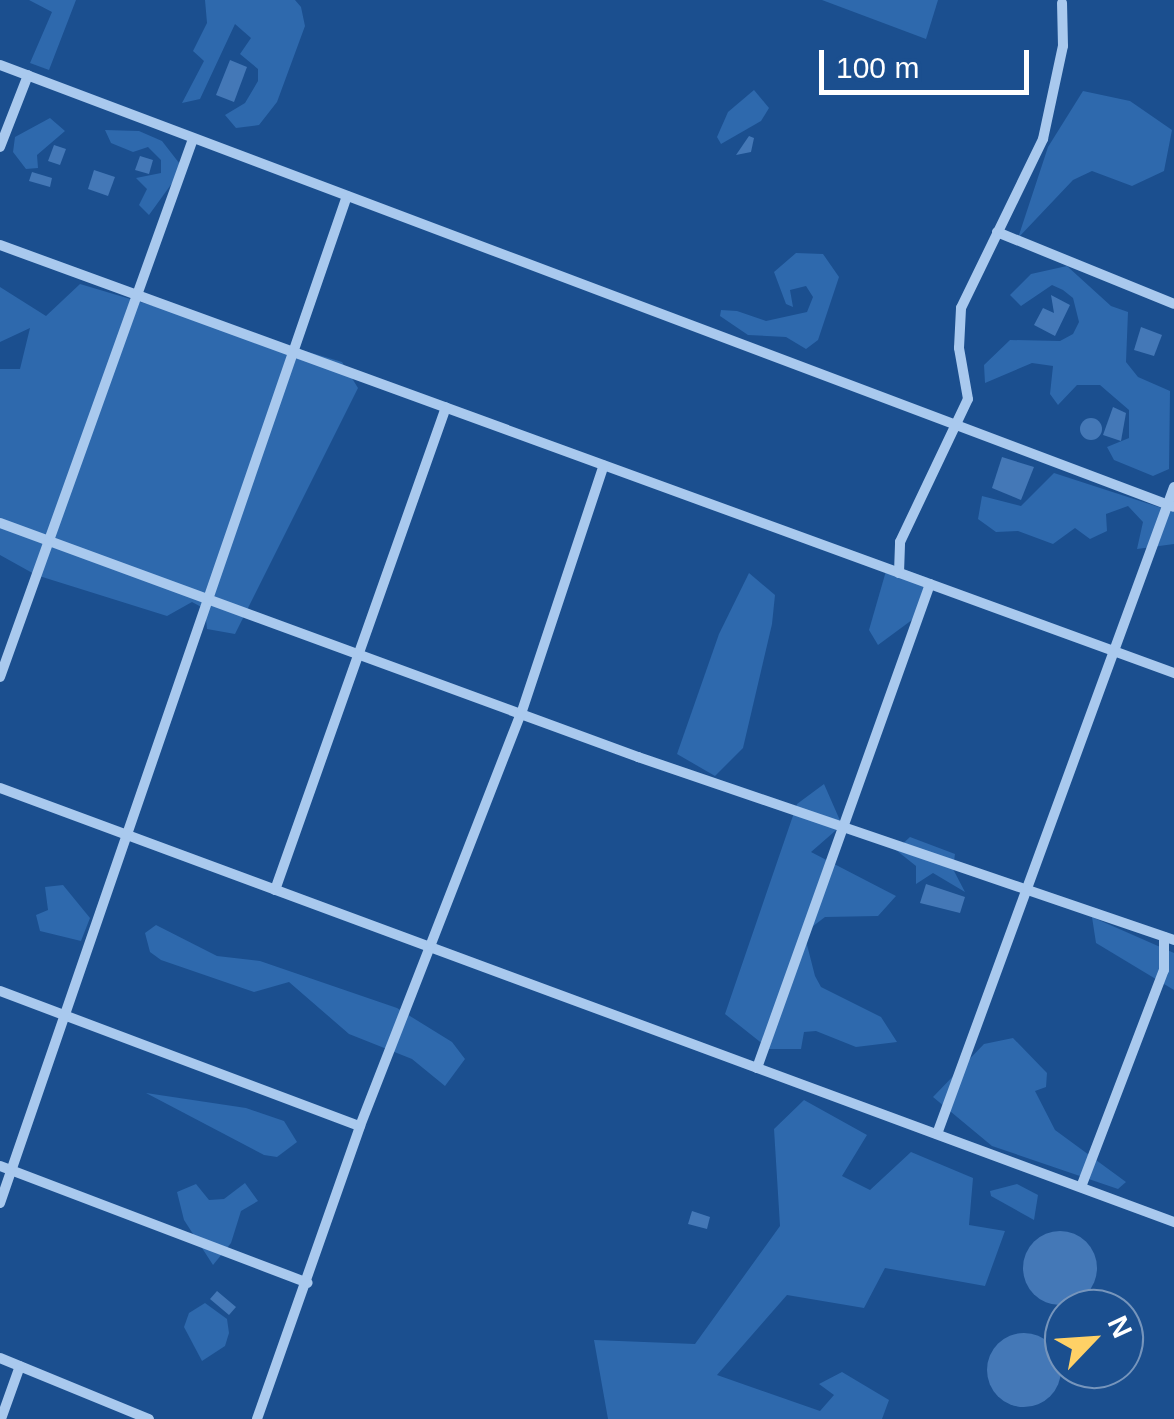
<!DOCTYPE html>
<style>
body{margin:0}
#map{position:relative;width:1174px;height:1419px;overflow:hidden;background:#1b4f8f;font-family:Arial,sans-serif}
div>[style]{position:absolute}
[style*='--x']{left:calc(var(--x)*1px);top:calc(var(--y)*1px);width:calc(var(--w)*1px);rotate:calc(var(--a)*1deg)}
.green>*{inset:0;background:#2e69ad}
.building>*{inset:0;background:#4478b7}
.round{border-radius:50%}
.street>*{height:10px;margin:-5px;padding:0 5px;transform-origin:5px;border-radius:5px;background:#a9c9ee}
span{translate:-50% -50%;white-space:nowrap;text-align:center;line-height:1.15;-webkit-text-stroke:8px #1b4f8f;paint-order:stroke}
.north{position:absolute;left:1044px;top:1289px;width:100px;height:100px;box-sizing:border-box;background:#1b4f8f;border:2px solid #7695bc;border-radius:50%;rotate:65deg;font-size:28px;font-weight:700;line-height:40px;text-align:center;color:#fff}
.north::after{content:'';display:block;margin:auto;width:35px;height:45px;background:#ffd166;clip-path:polygon(50% 0,100% 100%,50% 72%,0 100%)}
.scale{position:absolute;left:819px;top:50px;width:210px;height:45px;box-sizing:border-box;border:5px solid #fff;border-top:0;padding-left:12px;font-size:30px;line-height:35px;white-space:nowrap;color:#fff;-webkit-text-stroke:8px #1b4f8f;paint-order:stroke}
</style>
<div id="map">
<div class="green">
<div style="clip-path:polygon(29px 0,76px 0,49px 70px,30px 63px,52px 12px)"></div>
<div style="clip-path:polygon(205px 0,295px 0,301px 7px,305px 26px,277px 102px,259px 125px,236px 128px,225px 115px,245px 103px,258px 81px,258px 69px,240px 54px,251px 38px,235px 24px,200px 99px,182px 103px,204px 61px,193px 51px,207px 23px)"></div>
<div style="clip-path:polygon(822px 0,938px 0,926px 39px)"></div>
<div style="clip-path:polygon(754px 90px,769px 108px,761px 121px,721px 144px,717px 137px,728px 112px)"></div>
<div style="clip-path:polygon(1083px 91px,1130px 101px,1172px 130px,1164px 171px,1132px 186px,1092px 171px,1073px 180px,1018px 238px,1048px 147px)"></div>
<div style="clip-path:polygon(50px 118px,65px 131px,37px 155px,38px 168px,26px 169px,13px 152px,15px 137px)"></div>
<div style="clip-path:polygon(105px 130px,139px 131px,162px 141px,183px 168px,149px 215px,139px 205px,147px 189px,136px 178px,161px 173px,161px 160px,148px 147px,133px 152px,111px 143px)"></div>
<div style="clip-path:polygon(796px 253px,823px 254px,839px 277px,818px 340px,806px 349px,786px 337px,748px 335px,720px 316px,721px 310px,737px 311px,766px 321px,807px 312px,813px 297px,806px 286px,790px 290px,793px 307px,786px 304px,774px 272px)"></div>
<div style="clip-path:polygon(1067px 266px,1111px 306px,1128px 312px,1126px 362px,1138px 377px,1170px 391px,1169px 469px,1153px 476px,1114px 460px,1107px 447px,1129px 438px,1129px 410px,1100px 385px,1077px 385px,1058px 405px,1050px 394px,1053px 366px,1032px 363px,985px 383px,984px 365px,1010px 340px,1060px 341px,1073px 334px,1079px 322px,1073px 298px,1063px 290px,1052px 285px,1021px 306px,1010px 295px,1031px 274px)"></div>
<div style="clip-path:polygon(80px 284px,342px 362px,358px 388px,235px 634px,207px 629px,205px 609px,192px 602px,167px 616px,36px 575px,0 555px,0 369px,20px 369px,30px 328px,0 342px,0 287px,46px 316px)"></div>
<div style="clip-path:polygon(1054px 473px,1174px 512px,1174px 544px,1137px 549px,1143px 522px,1128px 506px,1106px 514px,1107px 531px,1090px 539px,1075px 528px,1053px 544px,1018px 531px,996px 532px,978px 519px,982px 496px,1021px 506px)"></div>
<div style="clip-path:polygon(888px 564px,928px 578px,916px 617px,878px 645px,869px 630px)"></div>
<div style="clip-path:polygon(749px 573px,775px 595px,772px 624px,743px 748px,715px 776px,677px 754px,719px 634px)"></div>
<div style="clip-path:polygon(824px 784px,842px 825px,811px 852px,896px 896px,878px 916px,825px 917px,804px 933px,815px 976px,821px 987px,881px 1017px,897px 1042px,856px 1047px,816px 1031px,804px 1032px,801px 1049px,769px 1049px,725px 1014px,797px 804px)"></div>
<div style="clip-path:polygon(910px 837px,955px 854px,953px 869px,965px 892px,933px 873px,916px 884px,916px 866px,896px 850px)"></div>
<div style="clip-path:polygon(63px 885px,90px 918px,81px 941px,40px 931px,36px 915px,48px 910px,45px 887px)"></div>
<div style="clip-path:polygon(1092px 917px,1174px 953px,1174px 990px,1096px 943px)"></div>
<div style="clip-path:polygon(156px 925px,217px 956px,260px 961px,397px 1008px,452px 1042px,465px 1059px,445px 1086px,412px 1059px,349px 1034px,289px 982px,254px 992px,161px 960px,150px 952px,145px 933px)"></div>
<div style="clip-path:polygon(1013px 1038px,1047px 1073px,1046px 1087px,1035px 1091px,1055px 1130px,1126px 1182px,1118px 1189px,992px 1146px,933px 1097px,984px 1044px)"></div>
<div style="clip-path:polygon(146px 1093px,246px 1108px,284px 1121px,297px 1142px,277px 1157px,264px 1155px)"></div>
<div style="clip-path:polygon(804px 1100px,867px 1135px,842px 1176px,870px 1190px,911px 1152px,973px 1178px,969px 1225px,1005px 1231px,985px 1286px,885px 1268px,864px 1308px,787px 1295px,717px 1375px,820px 1411px,834px 1395px,819px 1384px,842px 1372px,889px 1400px,882px 1419px,608px 1419px,594px 1340px,695px 1344px,780px 1226px,774px 1129px)"></div>
<div style="clip-path:polygon(245px 1183px,258px 1201px,241px 1211px,231px 1243px,213px 1265px,184px 1220px,177px 1192px,196px 1184px,209px 1200px,224px 1199px)"></div>
<div style="clip-path:polygon(1017px 1184px,1038px 1195px,1034px 1220px,991px 1196px,990px 1191px)"></div>
<div style="clip-path:polygon(205px 1303px,227px 1319px,229px 1333px,225px 1346px,202px 1361px,184px 1327px,189px 1313px)"></div>
</div>
<div class="building">
<div style="clip-path:polygon(230px 60px,247px 67px,234px 102px,216px 95px)"></div>
<div style="clip-path:polygon(749px 136px,754px 138px,751px 152px,736px 155px)"></div>
<div style="clip-path:polygon(54px 145px,66px 149px,60px 165px,48px 161px)"></div>
<div style="clip-path:polygon(140px 156px,153px 160px,149px 174px,135px 170px)"></div>
<div style="clip-path:polygon(94px 170px,115px 177px,108px 196px,88px 189px)"></div>
<div style="clip-path:polygon(32px 172px,52px 178px,50px 187px,29px 181px)"></div>
<div style="clip-path:polygon(1051px 295px,1070px 305px,1055px 336px,1034px 325px,1043px 308px,1054px 313px)"></div>
<div style="clip-path:polygon(1141px 327px,1162px 335px,1154px 356px,1134px 350px)"></div>
<div style="clip-path:polygon(1113px 407px,1126px 413px,1121px 441px,1103px 435px)"></div>
<div class="round" style="left:1080px;top:418px;width:22px;height:22px"></div>
<div style="clip-path:polygon(1002px 457px,1034px 467px,1021px 500px,992px 488px)"></div>
<div style="clip-path:polygon(926px 884px,965px 897px,960px 913px,920px 903px)"></div>
<div style="clip-path:polygon(692px 1211px,710px 1217px,707px 1229px,688px 1224px)"></div>
<div class="round" style="left:1023px;top:1231px;width:74px;height:74px"></div>
<div style="clip-path:polygon(217px 1291px,236px 1307px,229px 1315px,210px 1299px)"></div>
<div class="round" style="left:987px;top:1333px;width:74px;height:74px"></div>
</div>
<div class="street">
<div style="--x:0;--y:65;--w:1254;--a:20.63"></div>
<div style="--x:0;--y:147;--w:77;--a:-68.7"></div>
<div style="--x:997;--y:232;--w:191;--a:22.1"></div>
<div style="--x:0;--y:245;--w:1250;--a:20.03"></div>
<div style="--x:0;--y:523;--w:680;--a:20.14"></div>
<div style="--x:638;--y:757;--w:566;--a:18.85"></div>
<div style="--x:899;--y:573;--w:31;--a:-88"></div>
<div style="--x:900;--y:542;--w:158;--a:-64.6"></div>
<div style="--x:968;--y:399;--w:52;--a:-100"></div>
<div style="--x:959;--y:348;--w:40;--a:-87.1"></div>
<div style="--x:961;--y:308;--w:188;--a:-64.1"></div>
<div style="--x:1043;--y:139;--w:95;--a:-77.9"></div>
<div style="--x:1063;--y:46;--w:43;--a:-91.3"></div>
<div style="--x:0;--y:677;--w:572;--a:-70.27"></div>
<div style="--x:0;--y:788;--w:1252;--a:20.29"></div>
<div style="--x:275;--y:890;--w:512;--a:-70.5"></div>
<div style="--x:0;--y:991;--w:384;--a:20.6"></div>
<div style="--x:757;--y:1068;--w:514;--a:-70.33"></div>
<div style="--x:937;--y:1134;--w:689;--a:-69.88"></div>
<div style="--x:0;--y:1166;--w:329;--a:20.8"></div>
<div style="--x:1081;--y:1187;--w:232;--a:-69.1"></div>
<div style="--x:1164;--y:970;--w:33;--a:-90"></div>
<div style="--x:0;--y:1203;--w:1065;--a:-70.99"></div>
<div style="--x:0;--y:1358;--w:161;--a:22.3"></div>
<div style="--x:1;--y:1419;--w:56;--a:-70.3"></div>
<div style="--x:257;--y:1419;--w:311;--a:-70.6"></div>
<div style="--x:360;--y:1126;--w:442;--a:-68.7"></div>
<div style="--x:521;--y:714;--w:262;--a:-71.6"></div>
</div>
<div class="north">N</div>
<div class="scale">100 m</div>
</div>
